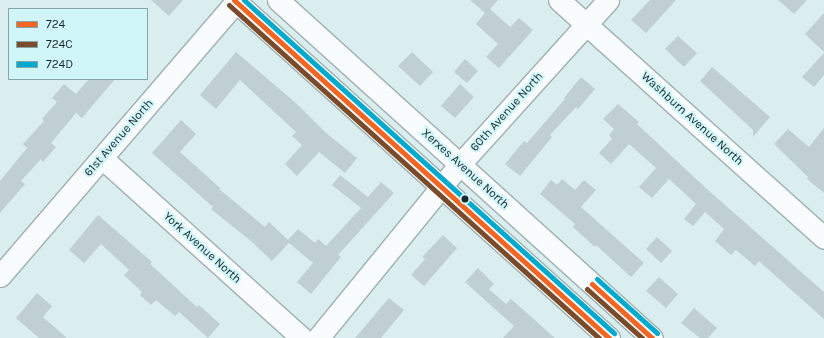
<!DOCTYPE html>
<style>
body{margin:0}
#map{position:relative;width:824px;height:338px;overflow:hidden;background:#daeef0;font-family:Karla,sans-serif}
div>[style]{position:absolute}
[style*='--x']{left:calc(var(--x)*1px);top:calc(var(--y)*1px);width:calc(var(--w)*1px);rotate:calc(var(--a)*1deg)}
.building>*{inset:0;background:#bfcfd3}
.roads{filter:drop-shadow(1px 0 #a0b0b1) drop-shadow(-1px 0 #a0b0b1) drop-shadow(0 1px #a0b0b1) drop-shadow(0 -1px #a0b0b1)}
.minor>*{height:21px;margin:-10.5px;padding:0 10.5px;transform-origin:10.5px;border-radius:10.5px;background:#f9fcfd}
.bus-1>*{height:5px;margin:-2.5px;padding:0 2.5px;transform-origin:2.5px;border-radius:2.5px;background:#f26522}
.bus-2>*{height:5px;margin:-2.5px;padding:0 2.5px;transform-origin:2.5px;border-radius:2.5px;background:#7a4b2a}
.bus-3>*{height:5px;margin:-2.5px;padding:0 2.5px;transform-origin:2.5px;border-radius:2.5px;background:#00a9ce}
.dots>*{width:11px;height:11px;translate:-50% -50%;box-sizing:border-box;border:2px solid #d0f6fa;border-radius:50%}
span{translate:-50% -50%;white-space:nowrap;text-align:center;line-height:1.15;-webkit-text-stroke:4px #d0f6fa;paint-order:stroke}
.street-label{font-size:12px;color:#1a282a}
.legend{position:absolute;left:8px;top:8px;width:140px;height:72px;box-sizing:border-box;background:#d0f6fa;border:1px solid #87a4a7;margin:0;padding:5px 7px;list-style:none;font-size:12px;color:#1a282a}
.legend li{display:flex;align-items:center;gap:8px;height:20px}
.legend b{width:20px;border:1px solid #87a4a7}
</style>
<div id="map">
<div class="building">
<div style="clip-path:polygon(151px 0,183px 0,169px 16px)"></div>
<div style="clip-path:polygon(470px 0,498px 0,490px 9px,510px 27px,519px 18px,533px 30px,499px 68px,486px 57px,498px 44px,476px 24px,485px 13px)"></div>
<div style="clip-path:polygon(650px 0,676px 0,646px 33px,631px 20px)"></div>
<div style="clip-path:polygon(778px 0,807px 0,794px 14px)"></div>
<div style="clip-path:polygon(824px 13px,824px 52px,805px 34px)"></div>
<div style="clip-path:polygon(678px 36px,697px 53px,684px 67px,665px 49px)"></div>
<div style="clip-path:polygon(236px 52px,297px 104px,325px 132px,357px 158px,345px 173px,319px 152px,297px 176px,285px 164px,302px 145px,292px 136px,296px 132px,240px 80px,216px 109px,200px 95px)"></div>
<div style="clip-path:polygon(412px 52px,433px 72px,420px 86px,398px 66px)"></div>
<div style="clip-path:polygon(824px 53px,824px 75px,814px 87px,802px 77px)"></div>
<div style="clip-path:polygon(465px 59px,478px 71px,467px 83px,454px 72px)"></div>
<div style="clip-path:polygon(712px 67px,770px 117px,753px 137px,753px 130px,700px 81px)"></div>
<div style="clip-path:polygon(581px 77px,595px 89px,578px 109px,576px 107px,550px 135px,552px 137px,520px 176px,505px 164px,524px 141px,527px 143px,565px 99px,564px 98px)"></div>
<div style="clip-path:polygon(89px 79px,115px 79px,82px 118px,76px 113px,51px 143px,56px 147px,43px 162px,41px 159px,21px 181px,25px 184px,0 213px,0 181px,27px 148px,23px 144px,44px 121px,42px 119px,57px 102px,52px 98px,64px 84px,76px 94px)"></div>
<div style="clip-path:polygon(460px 84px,474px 97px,455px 118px,441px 106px)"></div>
<div style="clip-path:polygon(618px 104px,639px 122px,637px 124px,708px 190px,824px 292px,824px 319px,759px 261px,755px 266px,736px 250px,731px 255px,715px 241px,724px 229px,705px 212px,693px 226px,684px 219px,696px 204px,669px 179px,652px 198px,639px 187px,656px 168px,629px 144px,611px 164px,599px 153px,612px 139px,609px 135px,614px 129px,603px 119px)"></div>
<div style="clip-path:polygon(181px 120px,196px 134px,180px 152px,220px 188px,219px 189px,265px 227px,269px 222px,288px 240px,298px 229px,315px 243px,318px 239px,326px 246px,361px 208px,332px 185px,340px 175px,368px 197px,381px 182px,394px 193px,338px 255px,341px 257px,311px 294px,297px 282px,313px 263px,289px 243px,272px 261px,252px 242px,211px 209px,213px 207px,152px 153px)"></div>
<div style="clip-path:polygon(824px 128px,824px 193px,807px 179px,808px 177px,774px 144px,788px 129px,809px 147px)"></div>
<div style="clip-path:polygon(562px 179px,575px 190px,584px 180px,596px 190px,581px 207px,644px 263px,631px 277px,596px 245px,595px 247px,573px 227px,575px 224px,540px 194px,551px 180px,557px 185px)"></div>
<div style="clip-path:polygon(98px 215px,152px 262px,150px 264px,197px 307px,199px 305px,220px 324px,208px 338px,179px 312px,175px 316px,156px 300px,151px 305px,140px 295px,142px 292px,124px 275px,129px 270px,101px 244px,84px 263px,69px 250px)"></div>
<div style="clip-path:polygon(443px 235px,457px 248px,424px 286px,411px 275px,425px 259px,422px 257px)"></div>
<div style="clip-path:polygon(657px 237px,672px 251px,661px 263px,646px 249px)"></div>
<div style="clip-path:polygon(478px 268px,494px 284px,489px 289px,506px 304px,511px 299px,555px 338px,503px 338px,514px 326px,465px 282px)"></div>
<div style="clip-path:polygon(659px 277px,678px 294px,666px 308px,646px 291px)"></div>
<div style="clip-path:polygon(37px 293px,52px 306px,43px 317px,67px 338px,39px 338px,16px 318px)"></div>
<div style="clip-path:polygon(389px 298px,404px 310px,381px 338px,355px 338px)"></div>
<div style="clip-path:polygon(694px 308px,717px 328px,708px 338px,700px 338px,681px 323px)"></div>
</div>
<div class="roads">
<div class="minor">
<div style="--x:234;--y:0;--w:505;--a:42.03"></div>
<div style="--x:278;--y:0;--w:504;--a:42.11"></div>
<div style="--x:559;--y:0;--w:356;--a:41.9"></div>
<div style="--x:102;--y:158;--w:269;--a:42"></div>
<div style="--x:0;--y:276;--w:364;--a:-49.3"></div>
<div style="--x:318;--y:338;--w:225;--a:-50.8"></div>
<div style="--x:460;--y:164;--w:221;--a:-47.9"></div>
</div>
</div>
<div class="bus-1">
<div style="--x:234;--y:0;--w:505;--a:42.03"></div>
<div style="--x:592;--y:284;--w:81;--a:42"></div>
</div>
<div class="bus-2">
<div style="--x:229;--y:5;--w:498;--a:42"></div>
<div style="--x:587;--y:289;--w:74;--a:41.7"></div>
</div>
<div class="bus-3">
<div style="--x:244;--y:0;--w:498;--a:42"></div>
<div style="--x:597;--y:279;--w:81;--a:42"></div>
</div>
<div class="dots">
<div style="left:465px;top:199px;background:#1a282a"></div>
</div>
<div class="street-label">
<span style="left:507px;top:112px;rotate:-48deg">60th Avenue North</span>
<span style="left:692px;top:119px;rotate:42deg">Washburn Avenue North</span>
<span style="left:119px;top:138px;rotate:-49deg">61st Avenue North</span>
<span style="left:465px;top:169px;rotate:42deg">Xerxes Avenue North</span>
<span style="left:202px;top:248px;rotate:42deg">York Avenue North</span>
</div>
<ul class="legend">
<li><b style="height:5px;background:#f26522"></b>724</li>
<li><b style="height:5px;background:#7a4b2a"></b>724C</li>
<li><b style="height:5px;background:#00a9ce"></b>724D</li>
</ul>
</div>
